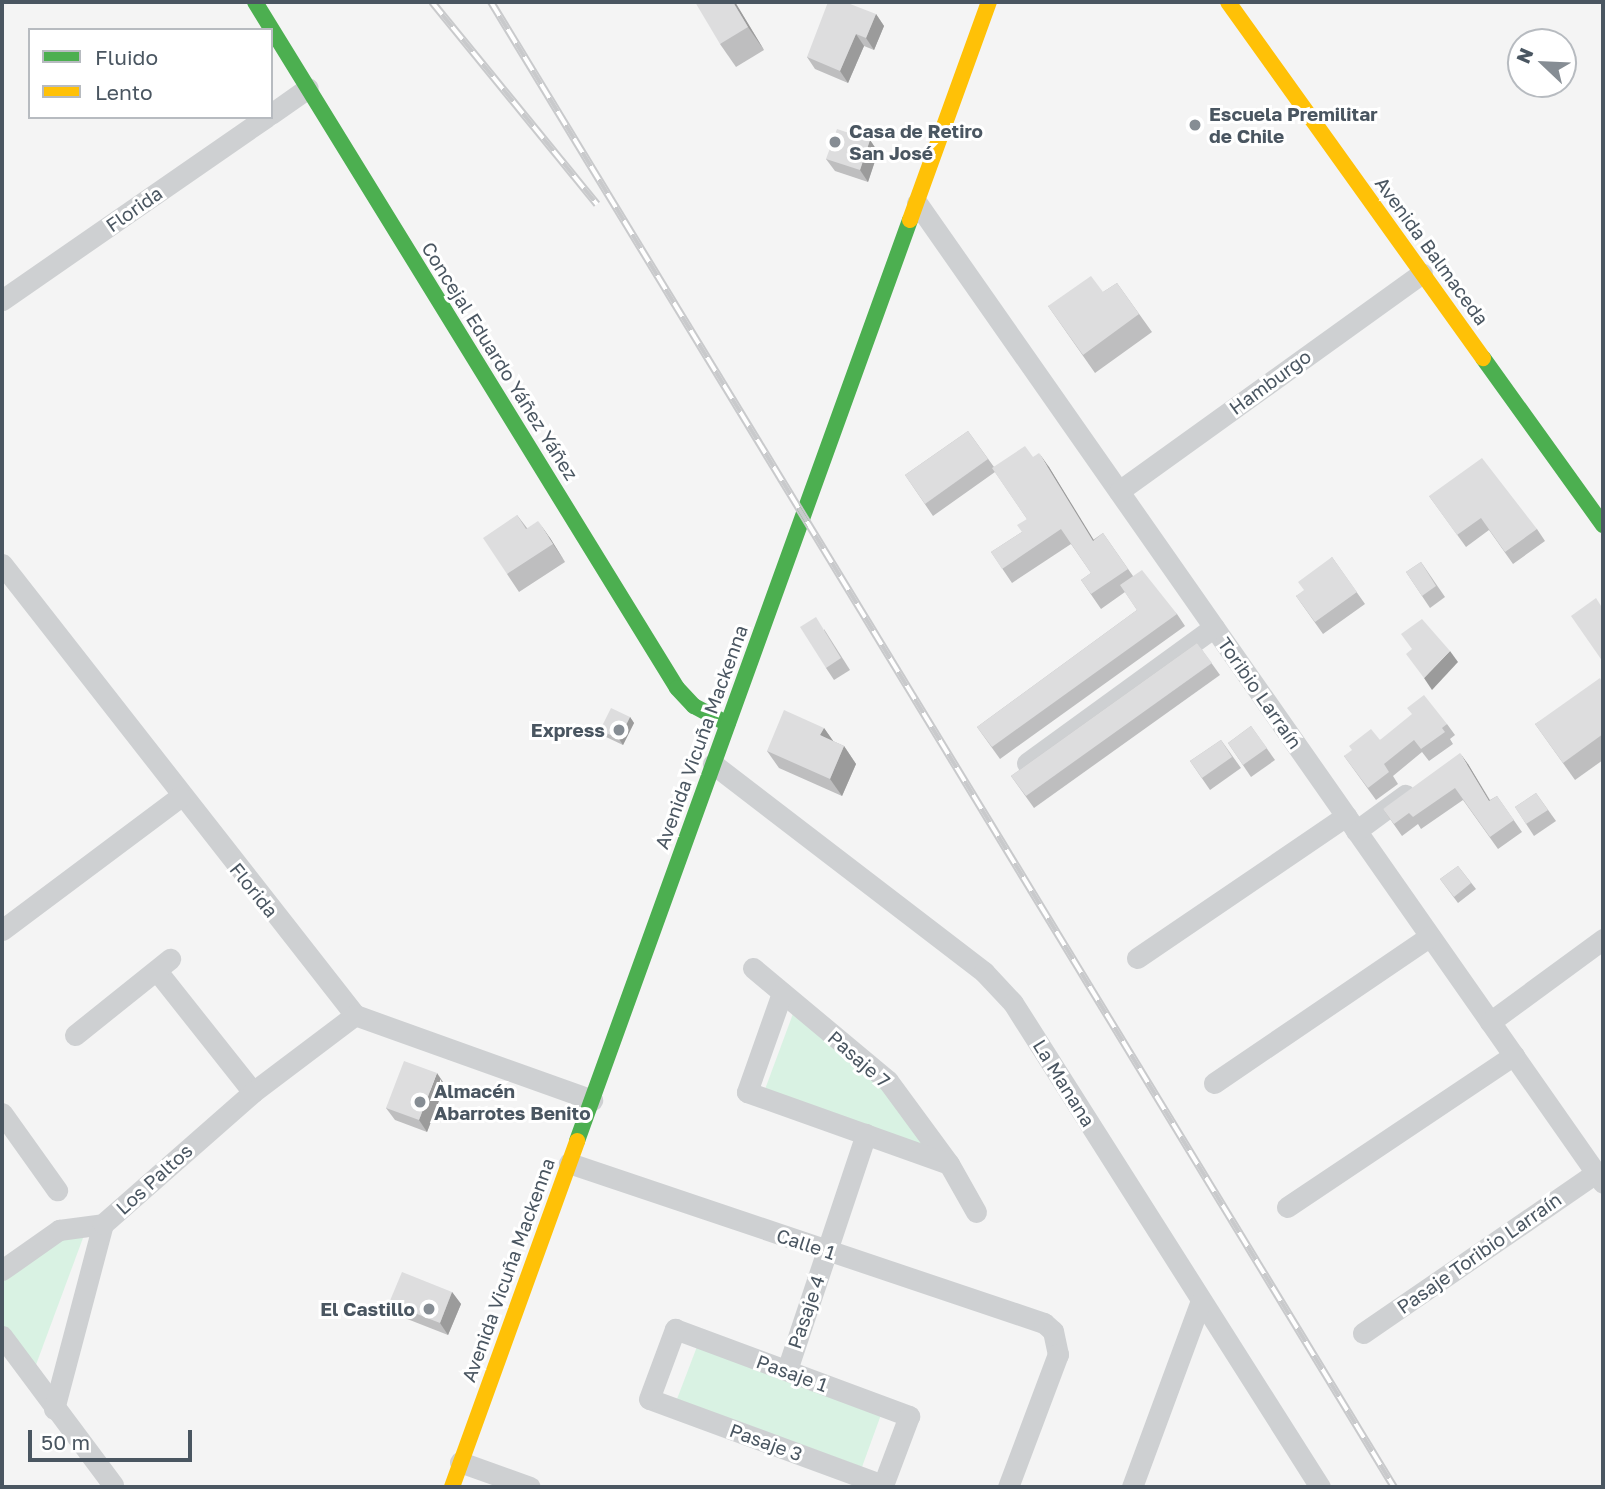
<!DOCTYPE html>
<meta charset="utf-8">
<style>
body{margin:0}
#map{position:relative;width:1605px;height:1489px;overflow:hidden;background:#f4f4f4;font-family:"Golos Text",sans-serif}
div>[style]{position:absolute}
[style*='--x']{left:calc(var(--x)*1px);top:calc(var(--y)*1px);width:calc(var(--w)*1px);rotate:calc(var(--a)*1deg)}
.green>*{inset:0;background:#d9f2e3}
.street>*{height:21px;margin:-10.5px;padding:0 10.5px;transform-origin:10.5px;border-radius:10.5px;background:#ced0d2}
.fast>*{height:16px;margin:-8px;padding:0 8px;transform-origin:8px;border-radius:8px;background:#4caf50}
.slow>*{height:16px;margin:-8px;padding:0 8px;transform-origin:8px;border-radius:8px;background:#ffc107}
.rail>*{height:8px;margin-top:-4px;transform-origin:0;background:repeating-linear-gradient(90deg,#fff 0 16px,#c9cacc 0 32px);box-sizing:border-box;border-block:2px solid #c9cacc}
.wall>*{inset:0;background:#bebebf}
.shaded-wall>*{inset:0;background:#9b9b9b}
.building>*{inset:0;background:#ddddde}
.dots>*{width:19px;height:19px;translate:-50% -50%;box-sizing:border-box;border:4px solid #fff;border-radius:50%}
span{translate:-50% -50%;white-space:nowrap;text-align:center;line-height:1.15;-webkit-text-stroke:6px #fff;paint-order:stroke}
.poi-label{font-size:19px;color:#4a5661;font-weight:700}
.left{translate:0 -50%;text-align:left}
.right{translate:-100% -50%;text-align:right}
.street-label{font-size:19px;color:#4a5661}
.frame{position:absolute;inset:0;border:4px solid #4a5661;pointer-events:none}
.legend{position:absolute;left:28px;top:28px;width:245px;height:91px;box-sizing:border-box;background:#fff;border:2px solid #b7bbc0;margin:0;padding:9px 12px;list-style:none;font-size:21px;color:#4a5661}
.legend li{display:flex;align-items:center;gap:14px;height:35px}
.legend b{width:35px;border:2px solid #b7bbc0}
.north{position:absolute;left:1507px;top:28px;width:70px;height:70px;box-sizing:border-box;background:#fff;border:2px solid #b7bbc0;border-radius:50%;rotate:293deg;font-size:19px;font-weight:700;line-height:28px;text-align:center;color:#4a5661}
.north::after{content:'';display:block;margin:auto;width:24px;height:32px;background:#868d94;clip-path:polygon(50% 0,100% 100%,50% 72%,0 100%)}
.scale{position:absolute;left:28px;top:1430px;width:164px;height:32px;box-sizing:border-box;border:4px solid #4a5661;border-top:0;padding-left:9px;font-size:21px;line-height:24px;white-space:nowrap;color:#4a5661;-webkit-text-stroke:5px #fff;paint-order:stroke}
</style>
<div id="map">
<div class="green">
<div style="clip-path:polygon(794px 1011px,880px 1083px,931px 1152px,764px 1092px)"></div>
<div style="clip-path:polygon(67px 1234px,83px 1238px,30px 1381px,2px 1344px,2px 1281px)"></div>
<div style="clip-path:polygon(698px 1344px,882px 1412px,862px 1467px,677px 1399px)"></div>
</div>
<div class="street">
<div style="--x:271;--y:114;--w:45;--a:-35.1"></div>
<div style="--x:917;--y:203;--w:1196;--a:55.01"></div>
<div style="--x:2;--y:300;--w:321;--a:-34.7"></div>
<div style="--x:1119;--y:491;--w:373;--a:-35.7"></div>
<div style="--x:2;--y:564;--w:573;--a:51.95"></div>
<div style="--x:355;--y:1015;--w:252;--a:19.7"></div>
<div style="--x:1027;--y:763;--w:231;--a:-36"></div>
<div style="--x:713;--y:764;--w:342;--a:37.5"></div>
<div style="--x:984;--y:972;--w:42;--a:46.9"></div>
<div style="--x:1013;--y:1003;--w:573;--a:57.61"></div>
<div style="--x:1356;--y:831;--w:61;--a:-36.3"></div>
<div style="--x:2;--y:930;--w:222;--a:-36.8"></div>
<div style="--x:1137;--y:958;--w:253;--a:-34.2"></div>
<div style="--x:753;--y:968;--w:176;--a:39.9"></div>
<div style="--x:888;--y:1081;--w:103;--a:53.7"></div>
<div style="--x:949;--y:1164;--w:55;--a:60.6"></div>
<div style="--x:157;--y:971;--w:154;--a:51.6"></div>
<div style="--x:782;--y:993;--w:105;--a:109.5"></div>
<div style="--x:747;--y:1092;--w:214;--a:19.6"></div>
<div style="--x:1490;--y:1022;--w:140;--a:-36.3"></div>
<div style="--x:75;--y:1035;--w:122;--a:-38.7"></div>
<div style="--x:1214;--y:1083;--w:261;--a:-34.2"></div>
<div style="--x:2;--y:1113;--w:95;--a:54.5"></div>
<div style="--x:569;--y:1163;--w:501;--a:18.62"></div>
<div style="--x:1044;--y:1323;--w:12;--a:42"></div>
<div style="--x:1053;--y:1331;--w:24;--a:78"></div>
<div style="--x:1058;--y:1354;--w:142;--a:110.6"></div>
<div style="--x:1287;--y:1207;--w:273;--a:-33.8"></div>
<div style="--x:2;--y:1270;--w:70;--a:-35.1"></div>
<div style="--x:59;--y:1230;--w:44;--a:-7.8"></div>
<div style="--x:675;--y:1329;--w:250;--a:20.4"></div>
<div style="--x:909;--y:1416;--w:74;--a:110.6"></div>
<div style="--x:883;--y:1485;--w:249;--a:-159.8"></div>
<div style="--x:649;--y:1399;--w:75;--a:-69.6"></div>
<div style="--x:1363;--y:1333;--w:283;--a:-34.5"></div>
<div style="--x:2;--y:1336;--w:186;--a:53.3"></div>
<div style="--x:787;--y:1370;--w:249;--a:-71.5"></div>
<div style="--x:54;--y:1409;--w:191;--a:-75.2"></div>
<div style="--x:103;--y:1224;--w:200;--a:-41.3"></div>
<div style="--x:253;--y:1092;--w:128;--a:-37"></div>
<div style="--x:460;--y:1462;--w:74;--a:19.7"></div>
<div style="--x:1132;--y:1487;--w:196;--a:-69.7"></div>
</div>
<div class="fast">
<div style="--x:255;--y:2;--w:805;--a:58.4"></div>
<div style="--x:677;--y:688;--w:25;--a:47"></div>
<div style="--x:694;--y:706;--w:38;--a:28"></div>
<div style="--x:1483;--y:358;--w:206;--a:54.3"></div>
<div style="--x:577;--y:1141;--w:979;--a:-70.12"></div>
</div>
<div class="slow">
<div style="--x:1228;--y:2;--w:438;--a:54.4"></div>
<div style="--x:910;--y:220;--w:232;--a:-70.1"></div>
<div style="--x:452;--y:1487;--w:368;--a:-70.1"></div>
</div>
<div class="rail">
<div style="--x:432;--y:2;--w:261;--a:50.8"></div>
<div style="--x:491;--y:2;--w:1738;--a:58.7"></div>
</div>
<div class="wall">
<div style="clip-path:polygon(735px 2px,764px 50px,736px 67px,720px 44px)"></div>
<div style="clip-path:polygon(876px 14px,884px 26px,874px 50px,864px 46px,848px 83px,815px 69px,807px 57px)"></div>
<div style="clip-path:polygon(870px 140px,878px 152px,868px 182px,835px 171px,826px 159px)"></div>
<div style="clip-path:polygon(1117px 283px,1152px 332px,1095px 373px,1048px 306px,1103px 292px)"></div>
<div style="clip-path:polygon(968px 431px,994px 467px,1033px 457px,1049px 467px,1093px 540px,1103px 533px,1133px 576px,1177px 614px,1185px 626px,1000px 759px,977px 727px,1137px 610px,1125px 592px,1101px 609px,1081px 580px,1091px 573px,1071px 544px,1012px 583px,991px 552px,1022px 532px,1027px 519px,995px 472px,933px 516px,905px 475px)"></div>
<div style="clip-path:polygon(1429px 496px,1537px 529px,1545px 541px,1513px 564px,1489px 530px,1466px 547px)"></div>
<div style="clip-path:polygon(517px 515px,527px 528px,550px 538px,565px 562px,519px 592px,507px 574px)"></div>
<div style="clip-path:polygon(1332px 557px,1365px 604px,1323px 634px,1296px 596px,1304px 591px)"></div>
<div style="clip-path:polygon(1421px 562px,1445px 597px,1430px 608px,1406px 572px)"></div>
<div style="clip-path:polygon(824px 629px,850px 670px,834px 680px,826px 668px)"></div>
<div style="clip-path:polygon(1197px 643px,1220px 675px,1034px 808px,1011px 776px)"></div>
<div style="clip-path:polygon(1603px 684px,1603px 760px,1575px 780px,1535px 724px)"></div>
<div style="clip-path:polygon(630px 717px,634px 723px,623px 745px,604px 736px,600px 730px)"></div>
<div style="clip-path:polygon(1447px 724px,1455px 735px,1450px 739px,1453px 744px,1429px 761px,1422px 752px,1393px 776px,1398px 784px,1376px 800px,1344px 756px,1380px 740px)"></div>
<div style="clip-path:polygon(1251px 726px,1275px 760px,1251px 777px,1228px 743px)"></div>
<div style="clip-path:polygon(824px 728px,833px 741px,844px 746px,856px 764px,842px 796px,779px 768px,767px 751px)"></div>
<div style="clip-path:polygon(1221px 740px,1241px 768px,1210px 790px,1190px 761px)"></div>
<div style="clip-path:polygon(1468px 764px,1490px 800px,1497px 796px,1522px 832px,1498px 849px,1463px 800px,1421px 829px,1418px 824px,1402px 836px,1383px 809px)"></div>
<div style="clip-path:polygon(1536px 793px,1556px 821px,1534px 836px,1515px 807px)"></div>
<div style="clip-path:polygon(1458px 866px,1476px 889px,1458px 903px,1440px 879px)"></div>
<div style="clip-path:polygon(445px 1085px,427px 1132px,395px 1120px,386px 1108px)"></div>
<div style="clip-path:polygon(452px 1292px,461px 1304px,448px 1335px,397px 1315px,389px 1303px)"></div>
</div>
<div class="shaded-wall">
<div style="clip-path:polygon(733px 2px,735px 2px,764px 50px,748px 27px)"></div>
<div style="clip-path:polygon(876px 14px,884px 26px,874px 50px,866px 38px)"></div>
<div style="clip-path:polygon(856px 34px,864px 46px,848px 83px,840px 71px)"></div>
<div style="clip-path:polygon(870px 140px,878px 152px,868px 182px,860px 170px)"></div>
<div style="clip-path:polygon(1039px 453px,1049px 467px,1103px 555px,1093px 541px)"></div>
<div style="clip-path:polygon(538px 521px,550px 538px,565px 562px,553px 544px)"></div>
<div style="clip-path:polygon(1450px 651px,1458px 662px,1432px 690px,1424px 678px)"></div>
<div style="clip-path:polygon(630px 717px,634px 723px,623px 745px,619px 739px)"></div>
<div style="clip-path:polygon(824px 728px,836px 745px,820px 735px)"></div>
<div style="clip-path:polygon(844px 746px,856px 764px,842px 796px,830px 779px)"></div>
<div style="clip-path:polygon(1460px 753px,1468px 764px,1497px 813px,1489px 801px)"></div>
<div style="clip-path:polygon(437px 1073px,445px 1085px,427px 1132px,419px 1120px)"></div>
<div style="clip-path:polygon(452px 1292px,461px 1304px,448px 1335px,440px 1323px)"></div>
</div>
<div class="building">
<div style="clip-path:polygon(695px 2px,733px 2px,748px 27px,720px 44px)"></div>
<div style="clip-path:polygon(828px 2px,845px 2px,876px 14px,866px 38px,856px 34px,840px 71px,807px 57px)"></div>
<div style="clip-path:polygon(837px 129px,870px 140px,860px 170px,826px 159px)"></div>
<div style="clip-path:polygon(1091px 276px,1103px 292px,1117px 283px,1139px 314px,1083px 355px,1048px 306px)"></div>
<div style="clip-path:polygon(968px 431px,988px 459px,925px 504px,905px 475px)"></div>
<div style="clip-path:polygon(1025px 446px,1033px 457px,1039px 453px,1093px 541px,1103px 533px,1128px 569px,1091px 594px,1081px 580px,1091px 573px,1061px 529px,1002px 569px,991px 552px,1022px 532px,1017px 525px,1027px 519px,992px 468px)"></div>
<div style="clip-path:polygon(1482px 458px,1537px 529px,1505px 552px,1481px 518px,1457px 535px,1429px 496px)"></div>
<div style="clip-path:polygon(517px 515px,526px 529px,538px 521px,553px 544px,507px 574px,483px 538px)"></div>
<div style="clip-path:polygon(1332px 557px,1357px 592px,1315px 622px,1296px 596px,1304px 590px,1298px 582px)"></div>
<div style="clip-path:polygon(1421px 562px,1436px 586px,1422px 596px,1406px 572px)"></div>
<div style="clip-path:polygon(1142px 570px,1177px 614px,992px 747px,977px 727px,1137px 610px,1120px 585px)"></div>
<div style="clip-path:polygon(1596px 598px,1603px 609px,1603px 662px,1571px 616px)"></div>
<div style="clip-path:polygon(816px 617px,841px 658px,826px 668px,800px 627px)"></div>
<div style="clip-path:polygon(1422px 619px,1450px 651px,1424px 678px,1406px 654px,1412px 649px,1401px 634px)"></div>
<div style="clip-path:polygon(1197px 643px,1212px 663px,1026px 796px,1011px 776px)"></div>
<div style="clip-path:polygon(1600px 678px,1603px 684px,1603px 734px,1563px 763px,1535px 724px)"></div>
<div style="clip-path:polygon(1424px 695px,1447px 724px,1442px 728px,1445px 732px,1421px 749px,1414px 740px,1384px 764px,1389px 772px,1368px 788px,1344px 756px,1352px 750px,1349px 746px,1371px 729px,1380px 740px,1412px 714px,1407px 708px)"></div>
<div style="clip-path:polygon(611px 708px,630px 717px,619px 739px,600px 730px)"></div>
<div style="clip-path:polygon(784px 710px,824px 728px,820px 735px,844px 746px,830px 779px,767px 751px)"></div>
<div style="clip-path:polygon(1251px 726px,1267px 748px,1243px 765px,1228px 743px)"></div>
<div style="clip-path:polygon(1221px 740px,1232px 757px,1202px 778px,1190px 761px)"></div>
<div style="clip-path:polygon(1460px 753px,1489px 801px,1497px 796px,1514px 820px,1490px 837px,1455px 788px,1413px 817px,1409px 813px,1394px 824px,1383px 809px)"></div>
<div style="clip-path:polygon(1536px 793px,1548px 810px,1526px 824px,1515px 807px)"></div>
<div style="clip-path:polygon(1458px 866px,1471px 883px,1454px 897px,1440px 879px)"></div>
<div style="clip-path:polygon(404px 1061px,437px 1073px,419px 1120px,386px 1108px)"></div>
<div style="clip-path:polygon(402px 1272px,452px 1292px,440px 1323px,389px 1303px)"></div>
</div>
<div class="dots">
<div style="left:1195px;top:125px;background:#868d94"></div>
<div style="left:835px;top:142px;background:#868d94"></div>
<div style="left:619px;top:730px;background:#868d94"></div>
<div style="left:420px;top:1102px;background:#868d94"></div>
<div style="left:429px;top:1309px;background:#868d94"></div>
</div>
<div class="poi-label">
<span class="left" style="left:1209px;top:125px">Escuela Premilitar<br>de Chile</span>
<span class="left" style="left:849px;top:142px">Casa de Retiro<br>San José</span>
<span class="right" style="left:605px;top:730px">Express</span>
<span class="left" style="left:434px;top:1102px">Almacén<br>Abarrotes Benito</span>
<span class="right" style="left:415px;top:1309px">El Castillo</span>
</div>
<div class="street-label">
<span style="left:134px;top:209px;rotate:-35deg">Florida</span>
<span style="left:1432px;top:251px;rotate:54deg">Avenida Balmaceda</span>
<span style="left:500px;top:361px;rotate:58deg">Concejal Eduardo Yáñez Yáñez</span>
<span style="left:1270px;top:382px;rotate:-36deg">Hamburgo</span>
<span style="left:1260px;top:693px;rotate:55deg">Toribio Larraín</span>
<span style="left:701px;top:737px;rotate:-70deg">Avenida Vicuña Mackenna</span>
<span style="left:254px;top:890px;rotate:51deg">Florida</span>
<span style="left:859px;top:1059px;rotate:41deg">Pasaje 7</span>
<span style="left:1064px;top:1083px;rotate:58deg">La Manana</span>
<span style="left:154px;top:1179px;rotate:-42deg">Los Paltos</span>
<span style="left:806px;top:1244px;rotate:18deg">Calle 1</span>
<span style="left:1479px;top:1253px;rotate:-35deg">Pasaje Toribio Larraín</span>
<span style="left:508px;top:1270px;rotate:-70deg">Avenida Vicuña Mackenna</span>
<span style="left:806px;top:1312px;rotate:-71deg">Pasaje 4</span>
<span style="left:792px;top:1373px;rotate:20deg">Pasaje 1</span>
<span style="left:766px;top:1442px;rotate:20deg">Pasaje 3</span>
</div>
<div class="frame"></div>
<ul class="legend">
<li><b style="height:9px;background:#4caf50"></b>Fluido</li>
<li><b style="height:9px;background:#ffc107"></b>Lento</li>
</ul>
<div class="north">N</div>
<div class="scale">50 m</div>
</div>
